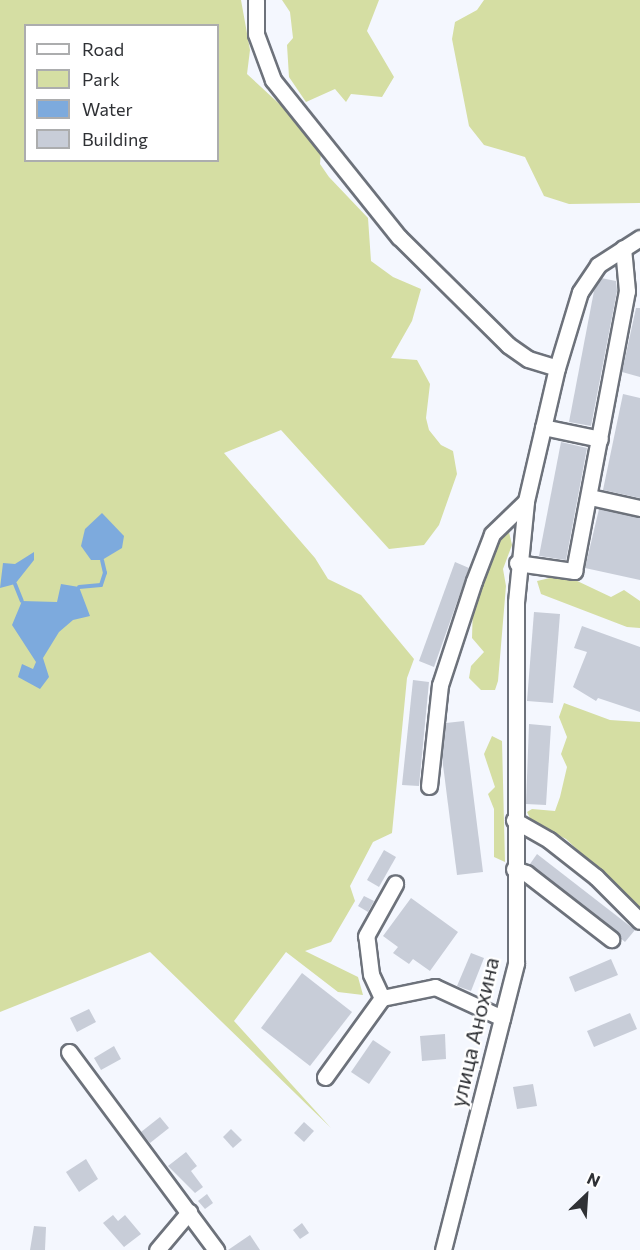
<!DOCTYPE html>
<meta charset="utf-8">
<style>
body{margin:0}
#map{position:relative;width:640px;height:1250px;overflow:hidden;background:#f4f7fe;font-family:Commissioner,sans-serif}
div>[style]{position:absolute}
[style*='--x']{left:calc(var(--x)*1px);top:calc(var(--y)*1px);width:calc(var(--w)*1px);rotate:calc(var(--a)*1deg)}
.green>*{inset:0;background:#d5dea3}
.water>*{inset:0;background:#7daadd}
.stream>*{height:4px;margin:-2px;padding:0 2px;transform-origin:2px;border-radius:2px;background:#7daadd}
.building>*{inset:0;background:#c8cdd8}
.roads{filter:drop-shadow(2px 0 #6d727b) drop-shadow(-2px 0 #6d727b) drop-shadow(0 2px #6d727b) drop-shadow(0 -2px #6d727b)}
.minor>*{height:15px;margin:-7.5px;padding:0 7.5px;transform-origin:7.5px;border-radius:7.5px;background:#fff}
span{translate:-50% -50%;white-space:nowrap;text-align:center;line-height:1.15;-webkit-text-stroke:4.5px #fff;paint-order:stroke}
.street-label{font-size:22px;color:#2f3135}
.legend{position:absolute;left:24px;top:24px;width:195px;height:138px;box-sizing:border-box;background:#fff;border:2px solid #acadae;margin:0;padding:8px 10px;list-style:none;font-size:18px;color:#2f3135}
.legend li{display:flex;align-items:center;gap:12px;height:30px}
.legend b{width:30px;border:2px solid #acadae}
.north{position:absolute;left:556px;top:1166px;width:60px;height:60px;-webkit-text-stroke:4px #fff;paint-order:stroke;rotate:25deg;font-size:16px;font-weight:700;line-height:24px;text-align:center;color:#2f3135}
.north::after{content:'';display:block;margin:auto;width:21px;height:27px;background:#2f3135;clip-path:polygon(50% 0,100% 100%,50% 72%,0 100%)}
</style>
<div id="map">
<div class="green">
<div style="clip-path:polygon(evenodd,0 0,241px 0,250px 50px,247px 74px,287px 111px,321px 152px,320px 164px,329px 177px,368px 218px,371px 261px,393px 277px,421px 289px,412px 321px,391px 358px,417px 360px,430px 384px,426px 418px,429px 430px,441px 445px,453px 451px,457px 474px,439px 525px,424px 545px,389px 549px,281px 430px,224px 453px,315px 558px,328px 579px,361px 595px,414px 659px,407px 678px,392px 833px,373px 842px,350px 886px,355px 901px,331px 942px,305px 951px,358px 977px,363px 995px,338px 992px,286px 952px,234px 1021px,331px 1128px,150px 952px,0 1012px,0 0,26px 26px,218px 26px,218px 160px,26px 160px,26px 26px)"></div>
<div style="clip-path:polygon(282px 0,379px 0,367px 31px,394px 77px,382px 97px,351px 94px,346px 102px,335px 89px,306px 102px,289px 77px,287px 45px,293px 38px,290px 12px)"></div>
<div style="clip-path:polygon(484px 0,640px 0,640px 203px,569px 204px,544px 196px,525px 157px,484px 145px,469px 126px,452px 39px,455px 22px,477px 10px)"></div>
<div style="clip-path:polygon(509px 532px,512px 545px,503px 569px,506px 586px,498px 681px,495px 690px,481px 690px,469px 678px,471px 666px,484px 652px,472px 638px,473px 604px,499px 536px)"></div>
<div style="clip-path:polygon(550px 578px,573px 579px,611px 597px,624px 590px,640px 601px,640px 628px,627px 627px,541px 594px,537px 581px)"></div>
<div style="clip-path:polygon(564px 703px,610px 720px,640px 722px,640px 909px,566px 839px,532px 822px,527px 812px,532px 809px,555px 811px,560px 797px,567px 767px,561px 754px,567px 737px,559px 717px)"></div>
<div style="clip-path:polygon(492px 736px,502px 741px,505px 862px,494px 857px,494px 809px,488px 794px,495px 787px,484px 754px)"></div>
</div>
<div class="water">
<div style="clip-path:polygon(102px 513px,124px 536px,122px 548px,102px 560px,91px 560px,81px 546px,85px 529px)"></div>
<div style="clip-path:polygon(34px 552px,34px 560px,15px 584px,0 588px,3px 563px,15px 564px)"></div>
<div style="clip-path:polygon(61px 584px,79px 587px,90px 616px,73px 620px,59px 632px,43px 658px,49px 677px,40px 689px,18px 677px,22px 664px,33px 669px,36px 662px,12px 625px,22px 601px,57px 602px)"></div>
</div>
<div class="stream">
<div style="--x:15;--y:584;--w:18;--a:68"></div>
<div style="--x:79;--y:587;--w:22;--a:-5"></div>
<div style="--x:101;--y:585;--w:13;--a:-72"></div>
<div style="--x:105;--y:573;--w:13;--a:-103"></div>
</div>
<div class="building">
<div style="clip-path:polygon(601px 278px,616px 281px,617px 291px,591px 426px,569px 422px,594px 291px)"></div>
<div style="clip-path:polygon(636px 308px,640px 308px,640px 377px,622px 372px)"></div>
<div style="clip-path:polygon(623px 394px,640px 398px,640px 498px,603px 490px)"></div>
<div style="clip-path:polygon(561px 442px,587px 448px,566px 560px,539px 556px)"></div>
<div style="clip-path:polygon(599px 509px,640px 518px,640px 580px,585px 568px)"></div>
<div style="clip-path:polygon(455px 562px,469px 568px,434px 667px,419px 661px)"></div>
<div style="clip-path:polygon(534px 612px,560px 614px,553px 703px,527px 701px)"></div>
<div style="clip-path:polygon(582px 626px,640px 647px,640px 712px,598px 698px,596px 701px,573px 687px,587px 652px,574px 648px)"></div>
<div style="clip-path:polygon(413px 680px,429px 682px,419px 786px,402px 785px)"></div>
<div style="clip-path:polygon(464px 721px,483px 872px,457px 875px,442px 757px,446px 723px)"></div>
<div style="clip-path:polygon(529px 724px,551px 726px,546px 805px,526px 804px)"></div>
<div style="clip-path:polygon(384px 850px,396px 857px,379px 887px,367px 880px)"></div>
<div style="clip-path:polygon(537px 854px,635px 930px,625px 942px,530px 864px)"></div>
<div style="clip-path:polygon(364px 896px,374px 901px,368px 912px,358px 906px)"></div>
<div style="clip-path:polygon(411px 898px,458px 932px,430px 971px,413px 959px,409px 964px,393px 953px,398px 947px,383px 936px)"></div>
<div style="clip-path:polygon(471px 953px,484px 958px,471px 991px,457px 986px)"></div>
<div style="clip-path:polygon(611px 959px,618px 975px,575px 992px,569px 977px)"></div>
<div style="clip-path:polygon(302px 973px,352px 1012px,310px 1066px,261px 1028px)"></div>
<div style="clip-path:polygon(89px 1009px,96px 1022px,77px 1032px,70px 1018px)"></div>
<div style="clip-path:polygon(630px 1013px,637px 1029px,594px 1047px,587px 1031px)"></div>
<div style="clip-path:polygon(445px 1034px,446px 1059px,422px 1061px,420px 1036px)"></div>
<div style="clip-path:polygon(373px 1040px,391px 1052px,369px 1084px,351px 1072px)"></div>
<div style="clip-path:polygon(114px 1046px,121px 1059px,101px 1070px,94px 1058px)"></div>
<div style="clip-path:polygon(533px 1084px,537px 1106px,517px 1109px,513px 1087px)"></div>
<div style="clip-path:polygon(160px 1117px,169px 1128px,150px 1143px,141px 1132px)"></div>
<div style="clip-path:polygon(304px 1122px,314px 1131px,304px 1142px,294px 1133px)"></div>
<div style="clip-path:polygon(231px 1129px,242px 1140px,233px 1148px,223px 1137px)"></div>
<div style="clip-path:polygon(186px 1152px,197px 1166px,191px 1171px,203px 1187px,195px 1193px,168px 1166px)"></div>
<div style="clip-path:polygon(86px 1159px,98px 1179px,79px 1192px,66px 1172px)"></div>
<div style="clip-path:polygon(207px 1194px,213px 1203px,205px 1209px,198px 1201px)"></div>
<div style="clip-path:polygon(113px 1215px,118px 1221px,125px 1215px,141px 1234px,124px 1247px,103px 1223px)"></div>
<div style="clip-path:polygon(302px 1223px,309px 1233px,300px 1239px,293px 1230px)"></div>
<div style="clip-path:polygon(34px 1226px,46px 1227px,45px 1250px,30px 1250px)"></div>
<div style="clip-path:polygon(250px 1235px,260px 1250px,228px 1250px)"></div>
</div>
<div class="roads">
<div class="minor">
<div style="--x:256;--y:0;--w:34;--a:90"></div>
<div style="--x:256;--y:34;--w:49;--a:69.7"></div>
<div style="--x:273;--y:80;--w:201;--a:51.3"></div>
<div style="--x:399;--y:237;--w:153;--a:44.7"></div>
<div style="--x:508;--y:345;--w:24;--a:35"></div>
<div style="--x:528;--y:359;--w:30;--a:17"></div>
<div style="--x:543;--y:427;--w:58;--a:11.9"></div>
<div style="--x:590;--y:497;--w:51;--a:12.4"></div>
<div style="--x:517;--y:563;--w:58;--a:8"></div>
<div style="--x:574;--y:571;--w:285;--a:-79.3"></div>
<div style="--x:627;--y:291;--w:43;--a:-95.3"></div>
<div style="--x:429;--y:786;--w:102;--a:-83.8"></div>
<div style="--x:440;--y:685;--w:109;--a:-71.9"></div>
<div style="--x:474;--y:581;--w:50;--a:-69"></div>
<div style="--x:492;--y:534;--w:47;--a:-44.1"></div>
<div style="--x:514;--y:820;--w:40;--a:29.7"></div>
<div style="--x:549;--y:840;--w:60;--a:38.2"></div>
<div style="--x:596;--y:877;--w:62;--a:45"></div>
<div style="--x:514;--y:869;--w:13;--a:18"></div>
<div style="--x:526;--y:873;--w:108;--a:37.8"></div>
<div style="--x:382;--y:998;--w:26;--a:-115"></div>
<div style="--x:371;--y:974;--w:38;--a:-97"></div>
<div style="--x:366;--y:936;--w:60;--a:-60.9"></div>
<div style="--x:69;--y:1052;--w:247;--a:53.4"></div>
<div style="--x:325;--y:1077;--w:97;--a:-54.2"></div>
<div style="--x:382;--y:998;--w:54;--a:-11.7"></div>
<div style="--x:435;--y:987;--w:74;--a:24.8"></div>
<div style="--x:157;--y:1250;--w:50;--a:-49.9"></div>
<div style="--x:443;--y:1250;--w:296;--a:-75.7"></div>
<div style="--x:516;--y:963;--w:361;--a:-90"></div>
<div style="--x:516;--y:602;--w:101;--a:-84.3"></div>
<div style="--x:526;--y:501;--w:137;--a:-76.9"></div>
<div style="--x:557;--y:368;--w:79;--a:-73.2"></div>
<div style="--x:580;--y:292;--w:32;--a:-56"></div>
<div style="--x:598;--y:265;--w:50;--a:-32.7"></div>
</div>
</div>
<div class="street-label">
<span style="left:474px;top:1032px;rotate:-77deg">улица Анохина</span>
</div>
<ul class="legend">
<li><b style="height:8px;background:#fff"></b>Road</li>
<li><b style="height:16px;background:#d5dea3"></b>Park</li>
<li><b style="height:16px;background:#7daadd"></b>Water</li>
<li><b style="height:16px;background:#c8cdd8"></b>Building</li>
</ul>
<div class="north">N</div>
</div>
